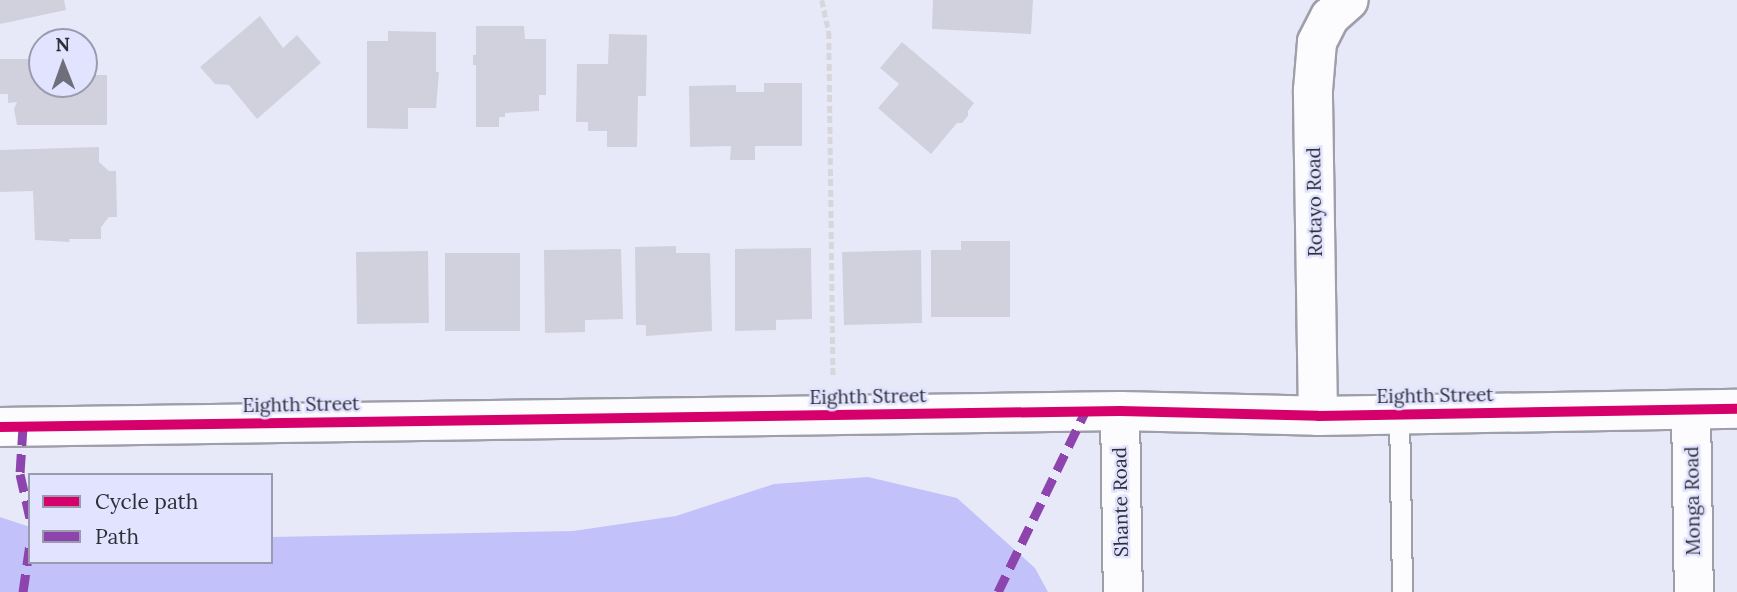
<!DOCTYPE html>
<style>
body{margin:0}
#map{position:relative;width:1737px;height:592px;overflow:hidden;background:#e8e9f8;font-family:Lora,serif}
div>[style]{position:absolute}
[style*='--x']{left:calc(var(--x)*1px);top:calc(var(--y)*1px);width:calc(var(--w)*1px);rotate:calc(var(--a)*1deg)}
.forest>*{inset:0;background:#c3c1f9}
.building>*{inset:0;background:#d1d1dd}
.path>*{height:4.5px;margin-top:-2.25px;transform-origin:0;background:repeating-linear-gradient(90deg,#d7d7db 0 7px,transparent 0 10.5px)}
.roads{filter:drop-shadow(2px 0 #9f9faa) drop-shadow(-2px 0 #9f9faa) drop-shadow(0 2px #9f9faa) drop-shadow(0 -2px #9f9faa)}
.lane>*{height:19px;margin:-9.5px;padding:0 9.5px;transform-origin:9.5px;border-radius:9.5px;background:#fcfcfe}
.street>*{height:38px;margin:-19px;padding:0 19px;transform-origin:19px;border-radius:19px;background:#fcfcfe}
.quiet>*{height:9px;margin-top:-4.5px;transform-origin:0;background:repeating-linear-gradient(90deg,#8e44ad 0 18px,transparent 0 27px)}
.cycleway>*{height:10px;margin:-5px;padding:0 5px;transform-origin:5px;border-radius:5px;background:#d6006c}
span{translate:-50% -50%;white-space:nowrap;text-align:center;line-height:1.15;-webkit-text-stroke:5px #e2e3fe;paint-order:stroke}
.street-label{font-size:19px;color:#2e2e38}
.legend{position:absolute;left:28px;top:473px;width:245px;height:91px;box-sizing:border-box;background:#e2e3fe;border:2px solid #9a9baf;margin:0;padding:9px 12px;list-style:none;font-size:21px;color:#2e2e38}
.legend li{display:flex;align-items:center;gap:14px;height:35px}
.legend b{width:35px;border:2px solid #9a9baf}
.north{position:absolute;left:28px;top:28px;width:70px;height:70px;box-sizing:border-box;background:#e2e3fe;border:2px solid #9a9baf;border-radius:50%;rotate:359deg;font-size:19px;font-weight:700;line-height:28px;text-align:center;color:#2e2e38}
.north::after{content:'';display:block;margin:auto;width:24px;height:32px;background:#6f6f7b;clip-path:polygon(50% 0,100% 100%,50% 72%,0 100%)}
</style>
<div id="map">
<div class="forest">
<div style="clip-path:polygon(868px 477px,957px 498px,1035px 568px,1048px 592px,0 592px,0 517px,30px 527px,30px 562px,271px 562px,271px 537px,573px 531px,676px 516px,774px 484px)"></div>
</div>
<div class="building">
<div style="clip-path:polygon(0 0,64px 0,66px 10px,0 24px)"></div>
<div style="clip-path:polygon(933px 0,1033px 0,1031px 34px,932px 29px)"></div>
<div style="clip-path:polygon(260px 16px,283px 48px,297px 35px,321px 63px,257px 119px,229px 85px,215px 84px,200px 67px)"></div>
<div style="clip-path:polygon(476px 26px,524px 26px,525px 39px,546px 39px,546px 95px,539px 95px,539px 111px,505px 113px,505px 117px,499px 117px,499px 127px,476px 127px,476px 65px,473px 65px,473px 55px,476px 55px)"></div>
<div style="clip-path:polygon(388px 31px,436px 32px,436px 72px,439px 72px,436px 108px,408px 108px,408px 129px,367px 128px,367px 41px,388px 41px)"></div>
<div style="clip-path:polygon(609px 34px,647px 35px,646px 96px,638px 96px,637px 147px,607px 147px,607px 131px,588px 131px,588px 122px,576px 122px,577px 64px,608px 64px)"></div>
<div style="clip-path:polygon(902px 42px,974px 103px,968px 111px,968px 116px,962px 123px,957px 123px,931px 154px,878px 108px,899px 84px,880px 68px)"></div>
<div style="clip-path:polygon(0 59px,42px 59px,42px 84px,84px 84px,84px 75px,107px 75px,107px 125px,17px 125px,14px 109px,17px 102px,8px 103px,8px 94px,0 94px)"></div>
<div style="clip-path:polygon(764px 83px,802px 83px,802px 146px,755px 146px,755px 160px,730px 160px,731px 146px,690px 147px,689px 86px,736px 85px,736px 92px,764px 92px)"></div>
<div style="clip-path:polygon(99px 147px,99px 162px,109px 171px,116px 171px,117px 217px,109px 217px,101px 227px,101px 239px,69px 239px,70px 242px,35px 240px,33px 191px,0 192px,0 150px)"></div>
<div style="clip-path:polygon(961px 241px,1010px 241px,1010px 317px,931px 317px,931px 250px,961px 250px)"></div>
<div style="clip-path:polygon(676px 246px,676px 253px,710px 253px,712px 331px,646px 336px,646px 325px,636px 325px,635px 247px)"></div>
<div style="clip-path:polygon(811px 248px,812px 319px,776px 320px,776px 330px,735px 331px,735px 249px)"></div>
<div style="clip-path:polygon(621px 249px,623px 319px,585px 320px,585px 332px,545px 333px,544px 250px)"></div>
<div style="clip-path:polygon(921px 250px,922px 323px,844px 325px,842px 252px)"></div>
<div style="clip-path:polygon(428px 251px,429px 323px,357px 324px,356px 252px)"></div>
<div style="clip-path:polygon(445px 253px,520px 253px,520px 331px,445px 331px)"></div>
</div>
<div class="path">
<div style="--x:822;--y:0;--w:33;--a:78"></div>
<div style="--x:829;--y:32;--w:344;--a:89.3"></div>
</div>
<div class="roads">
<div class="lane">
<div style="--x:1399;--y:414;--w:178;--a:89"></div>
</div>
<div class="street">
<div style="--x:1691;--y:410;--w:182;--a:89.1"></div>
<div style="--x:1120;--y:411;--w:181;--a:89.1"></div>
<div style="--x:1318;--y:416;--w:326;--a:-90.9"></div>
<div style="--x:1313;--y:90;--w:48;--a:-85.2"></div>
<div style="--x:1317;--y:42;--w:28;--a:-63"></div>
<div style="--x:1330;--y:17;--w:25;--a:-42"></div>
<div style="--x:0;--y:427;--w:1120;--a:-0.82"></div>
<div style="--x:1120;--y:411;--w:198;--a:1.4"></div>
<div style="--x:1318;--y:416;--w:419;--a:-1"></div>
</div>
</div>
<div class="quiet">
<div style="--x:23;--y:427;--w:47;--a:93.7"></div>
<div style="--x:20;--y:474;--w:45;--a:77.2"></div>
<div style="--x:23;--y:592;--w:49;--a:-81.7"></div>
<div style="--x:998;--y:592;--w:200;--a:-64.2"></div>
</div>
<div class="cycleway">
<div style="--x:0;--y:427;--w:1120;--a:-0.82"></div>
<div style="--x:1120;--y:411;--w:198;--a:1.4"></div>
<div style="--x:1318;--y:416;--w:419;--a:-1"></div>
</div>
<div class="street-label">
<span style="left:1315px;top:202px;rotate:-91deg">Rotayo Road</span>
<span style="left:1435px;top:396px;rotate:-1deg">Eighth Street</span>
<span style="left:868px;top:397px;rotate:-1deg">Eighth Street</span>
<span style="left:301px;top:405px;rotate:-1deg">Eighth Street</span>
<span style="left:1693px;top:501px;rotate:-91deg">Monga Road</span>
<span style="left:1121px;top:502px;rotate:-91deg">Shante Road</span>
</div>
<ul class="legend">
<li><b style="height:9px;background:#d6006c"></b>Cycle path</li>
<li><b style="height:9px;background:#8e44ad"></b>Path</li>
</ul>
<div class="north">N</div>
</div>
